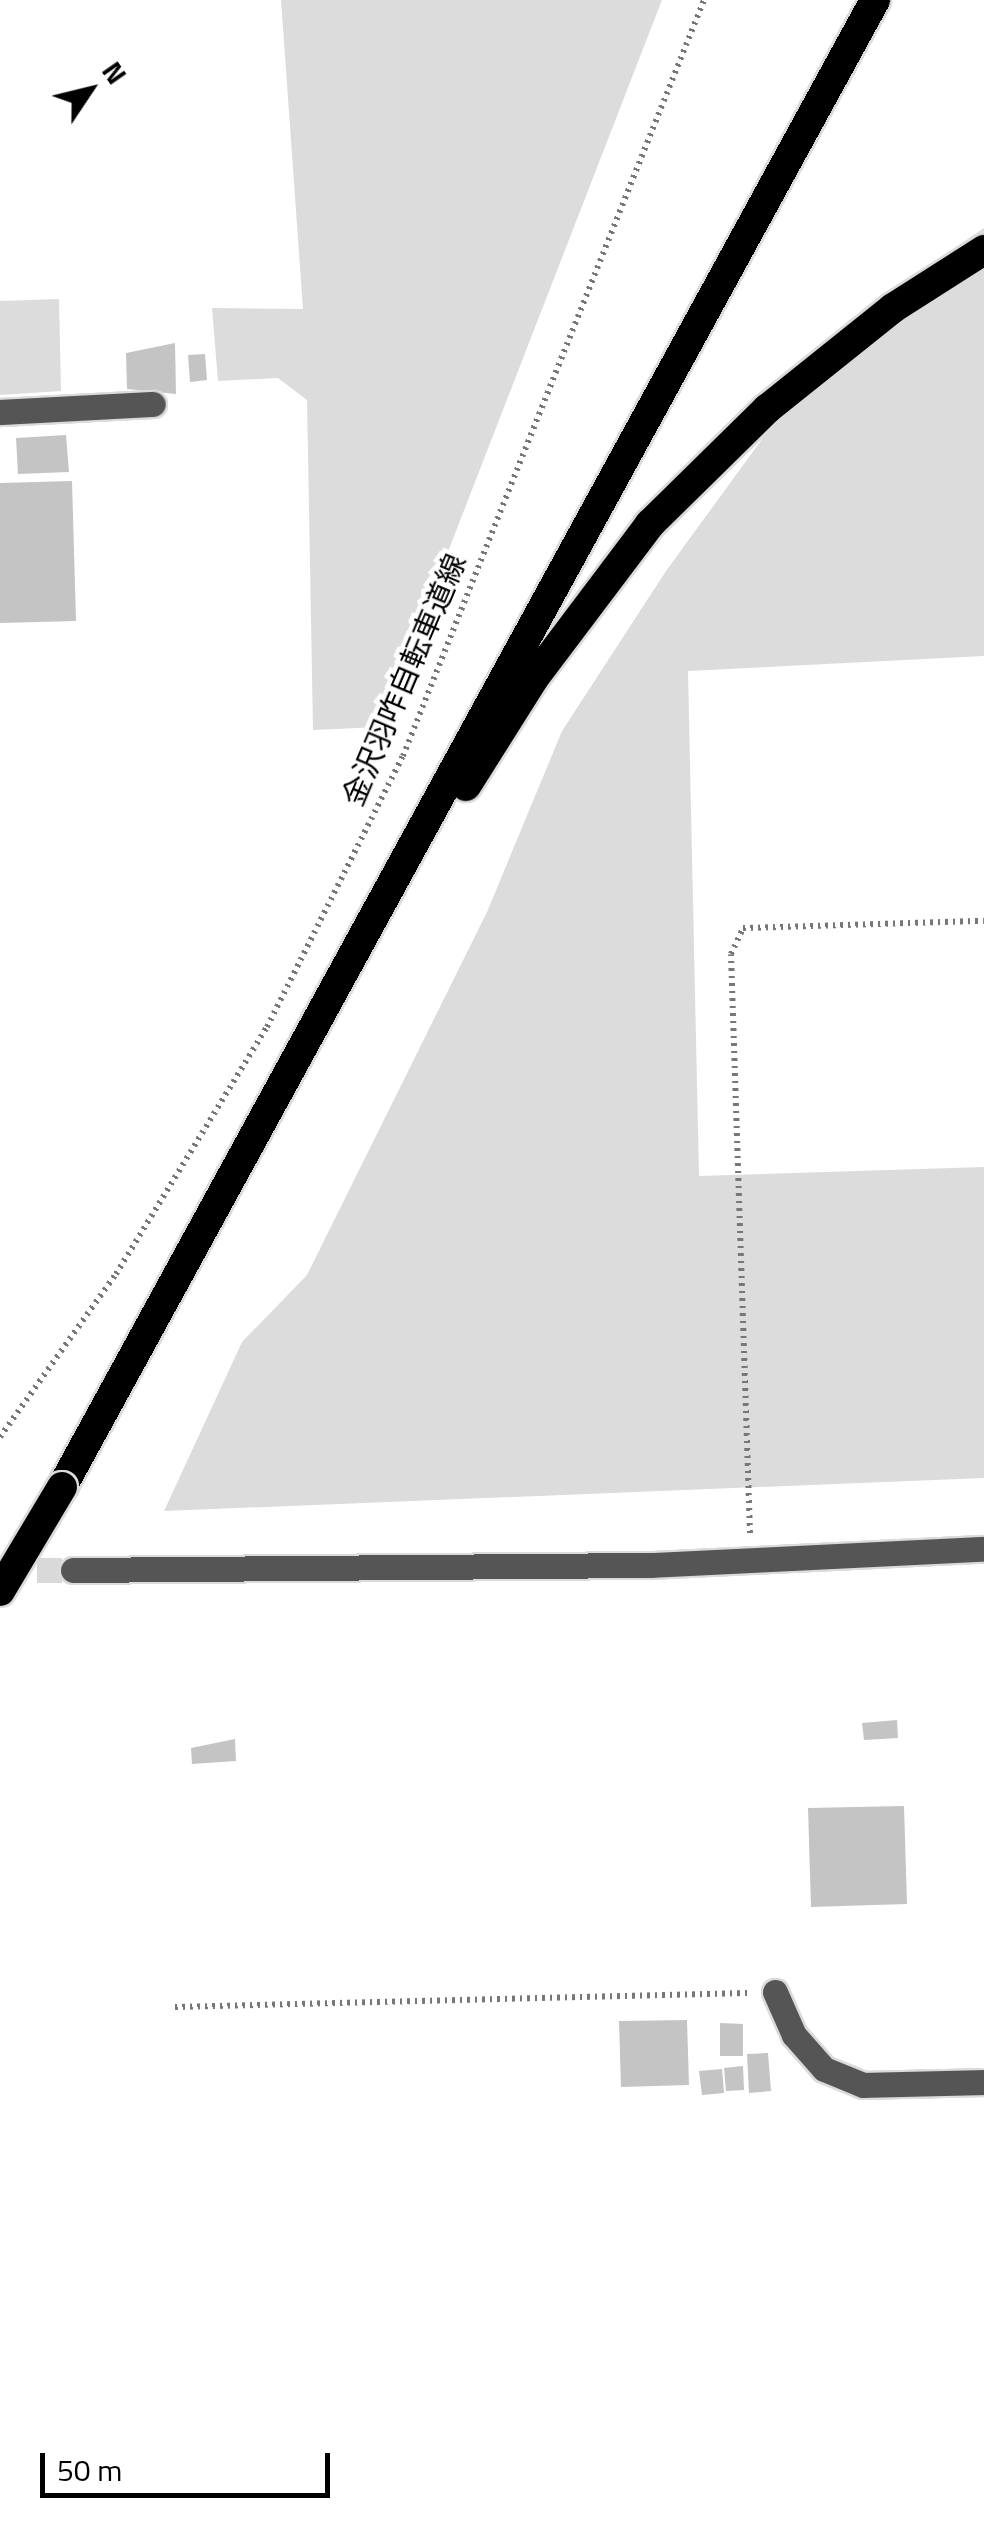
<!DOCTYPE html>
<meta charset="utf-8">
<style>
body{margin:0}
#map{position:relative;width:984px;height:2538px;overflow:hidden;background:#fff;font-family:"Titillium Web","Noto Sans JP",sans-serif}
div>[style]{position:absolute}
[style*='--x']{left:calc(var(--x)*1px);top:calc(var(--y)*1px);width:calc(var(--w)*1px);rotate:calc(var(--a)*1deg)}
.green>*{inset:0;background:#dcdcdc}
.building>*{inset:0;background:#c4c4c4}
.minor-tunnel>*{height:25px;margin-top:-12.5px;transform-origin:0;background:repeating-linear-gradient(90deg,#d9d9d9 0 25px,transparent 0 37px)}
.path>*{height:6px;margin-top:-3px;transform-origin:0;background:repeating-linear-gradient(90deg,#777 0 2.5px,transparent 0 7.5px)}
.roads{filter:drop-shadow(2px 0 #dbdbdb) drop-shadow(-2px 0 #dbdbdb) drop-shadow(0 2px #dbdbdb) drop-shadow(0 -2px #dbdbdb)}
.minor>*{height:25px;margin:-12.5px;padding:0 12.5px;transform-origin:12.5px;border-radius:12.5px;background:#555}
.highway>*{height:30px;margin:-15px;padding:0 15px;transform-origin:15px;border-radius:15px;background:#000}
.bridges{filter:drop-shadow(2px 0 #dbdbdb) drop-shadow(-2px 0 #dbdbdb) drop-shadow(0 2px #dbdbdb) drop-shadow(0 -2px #dbdbdb)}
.highway-bridge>*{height:30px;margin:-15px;padding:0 15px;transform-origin:15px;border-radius:15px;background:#000}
span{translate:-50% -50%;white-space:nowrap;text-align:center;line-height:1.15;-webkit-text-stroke:9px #fff;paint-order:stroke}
.street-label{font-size:30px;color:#000}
.north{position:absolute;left:40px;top:40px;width:100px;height:100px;-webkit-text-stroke:8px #fff;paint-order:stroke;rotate:55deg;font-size:28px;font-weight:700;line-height:40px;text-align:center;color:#000}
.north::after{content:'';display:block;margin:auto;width:35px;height:45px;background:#000;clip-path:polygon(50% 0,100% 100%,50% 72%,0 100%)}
.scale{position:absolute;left:40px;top:2453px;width:290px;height:45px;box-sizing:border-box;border:5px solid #000;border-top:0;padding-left:12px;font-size:30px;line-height:35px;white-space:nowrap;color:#000;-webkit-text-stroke:8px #fff;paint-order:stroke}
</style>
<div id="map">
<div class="green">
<div style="clip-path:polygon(281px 0,662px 0,380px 727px,313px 730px,307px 400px,278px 378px,218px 381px,212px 308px,303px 309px)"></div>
<div style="clip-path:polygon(984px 228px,984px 656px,688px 671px,699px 1176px,984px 1167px,984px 1478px,164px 1511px,242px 1342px,307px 1275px,487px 912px,562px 731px,666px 571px,848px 321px)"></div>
<div style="clip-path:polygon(59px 299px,61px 391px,0 395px,0 301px)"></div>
</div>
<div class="building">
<div style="clip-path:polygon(175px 343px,176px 394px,127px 389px,126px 353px)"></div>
<div style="clip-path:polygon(205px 354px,207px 380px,190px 382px,188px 355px)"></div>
<div style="clip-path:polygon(66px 435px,69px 472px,18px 474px,16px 438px)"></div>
<div style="clip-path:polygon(72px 481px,76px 621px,0 623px,0 483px)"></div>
<div style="clip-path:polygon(897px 1720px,898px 1738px,864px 1740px,862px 1723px)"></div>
<div style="clip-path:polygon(235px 1739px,236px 1761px,192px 1764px,191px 1748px)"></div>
<div style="clip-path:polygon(904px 1806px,907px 1904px,811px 1907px,808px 1808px)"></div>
<div style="clip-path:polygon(687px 2020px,689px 2085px,621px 2087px,619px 2021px)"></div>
<div style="clip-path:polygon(720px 2023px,743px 2024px,743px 2056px,720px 2056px)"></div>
<div style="clip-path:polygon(768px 2053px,771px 2091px,749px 2093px,747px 2054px)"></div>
<div style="clip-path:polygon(743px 2066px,744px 2090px,726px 2091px,724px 2068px)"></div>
<div style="clip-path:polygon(722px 2069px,724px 2093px,702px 2095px,699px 2071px)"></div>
</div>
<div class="minor-tunnel">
<div style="--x:0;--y:1570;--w:73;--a:0"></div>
</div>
<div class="path">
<div style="--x:0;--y:1437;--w:200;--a:-54.6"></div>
<div style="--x:116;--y:1274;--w:289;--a:-58.6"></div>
<div style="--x:267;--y:1027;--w:303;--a:-63.4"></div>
<div style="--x:403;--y:756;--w:814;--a:-68.29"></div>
<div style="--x:750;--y:1533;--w:579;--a:-91.88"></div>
<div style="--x:731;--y:954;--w:29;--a:-65"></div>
<div style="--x:743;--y:928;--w:241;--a:-1.7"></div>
<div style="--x:175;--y:2007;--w:573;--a:-1.4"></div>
</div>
<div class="roads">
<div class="minor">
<div style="--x:0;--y:412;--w:153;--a:-3"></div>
<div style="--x:73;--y:1570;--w:578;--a:-0.5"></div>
<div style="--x:651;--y:1565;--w:333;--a:-2.8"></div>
<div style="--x:775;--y:1992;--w:47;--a:66.2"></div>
<div style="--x:794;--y:2035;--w:45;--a:48.6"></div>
<div style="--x:824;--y:2069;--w:42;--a:22.3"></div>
<div style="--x:863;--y:2085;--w:121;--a:-1.4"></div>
</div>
<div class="highway">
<div style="--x:466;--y:786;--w:128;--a:-57.8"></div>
<div style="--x:534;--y:678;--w:193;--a:-53"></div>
<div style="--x:650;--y:524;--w:164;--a:-44.5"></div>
<div style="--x:767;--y:409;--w:161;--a:-38.7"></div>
<div style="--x:893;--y:308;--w:108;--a:-32.5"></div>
<div style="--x:62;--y:1487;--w:1695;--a:-61.33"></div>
</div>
</div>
<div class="bridges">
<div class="highway-bridge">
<div style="--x:0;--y:1591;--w:121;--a:-59.2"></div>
</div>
</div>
<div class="street-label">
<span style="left:404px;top:680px;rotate:-67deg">金沢羽咋自転車道線</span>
</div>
<div class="north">N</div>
<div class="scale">50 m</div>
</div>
